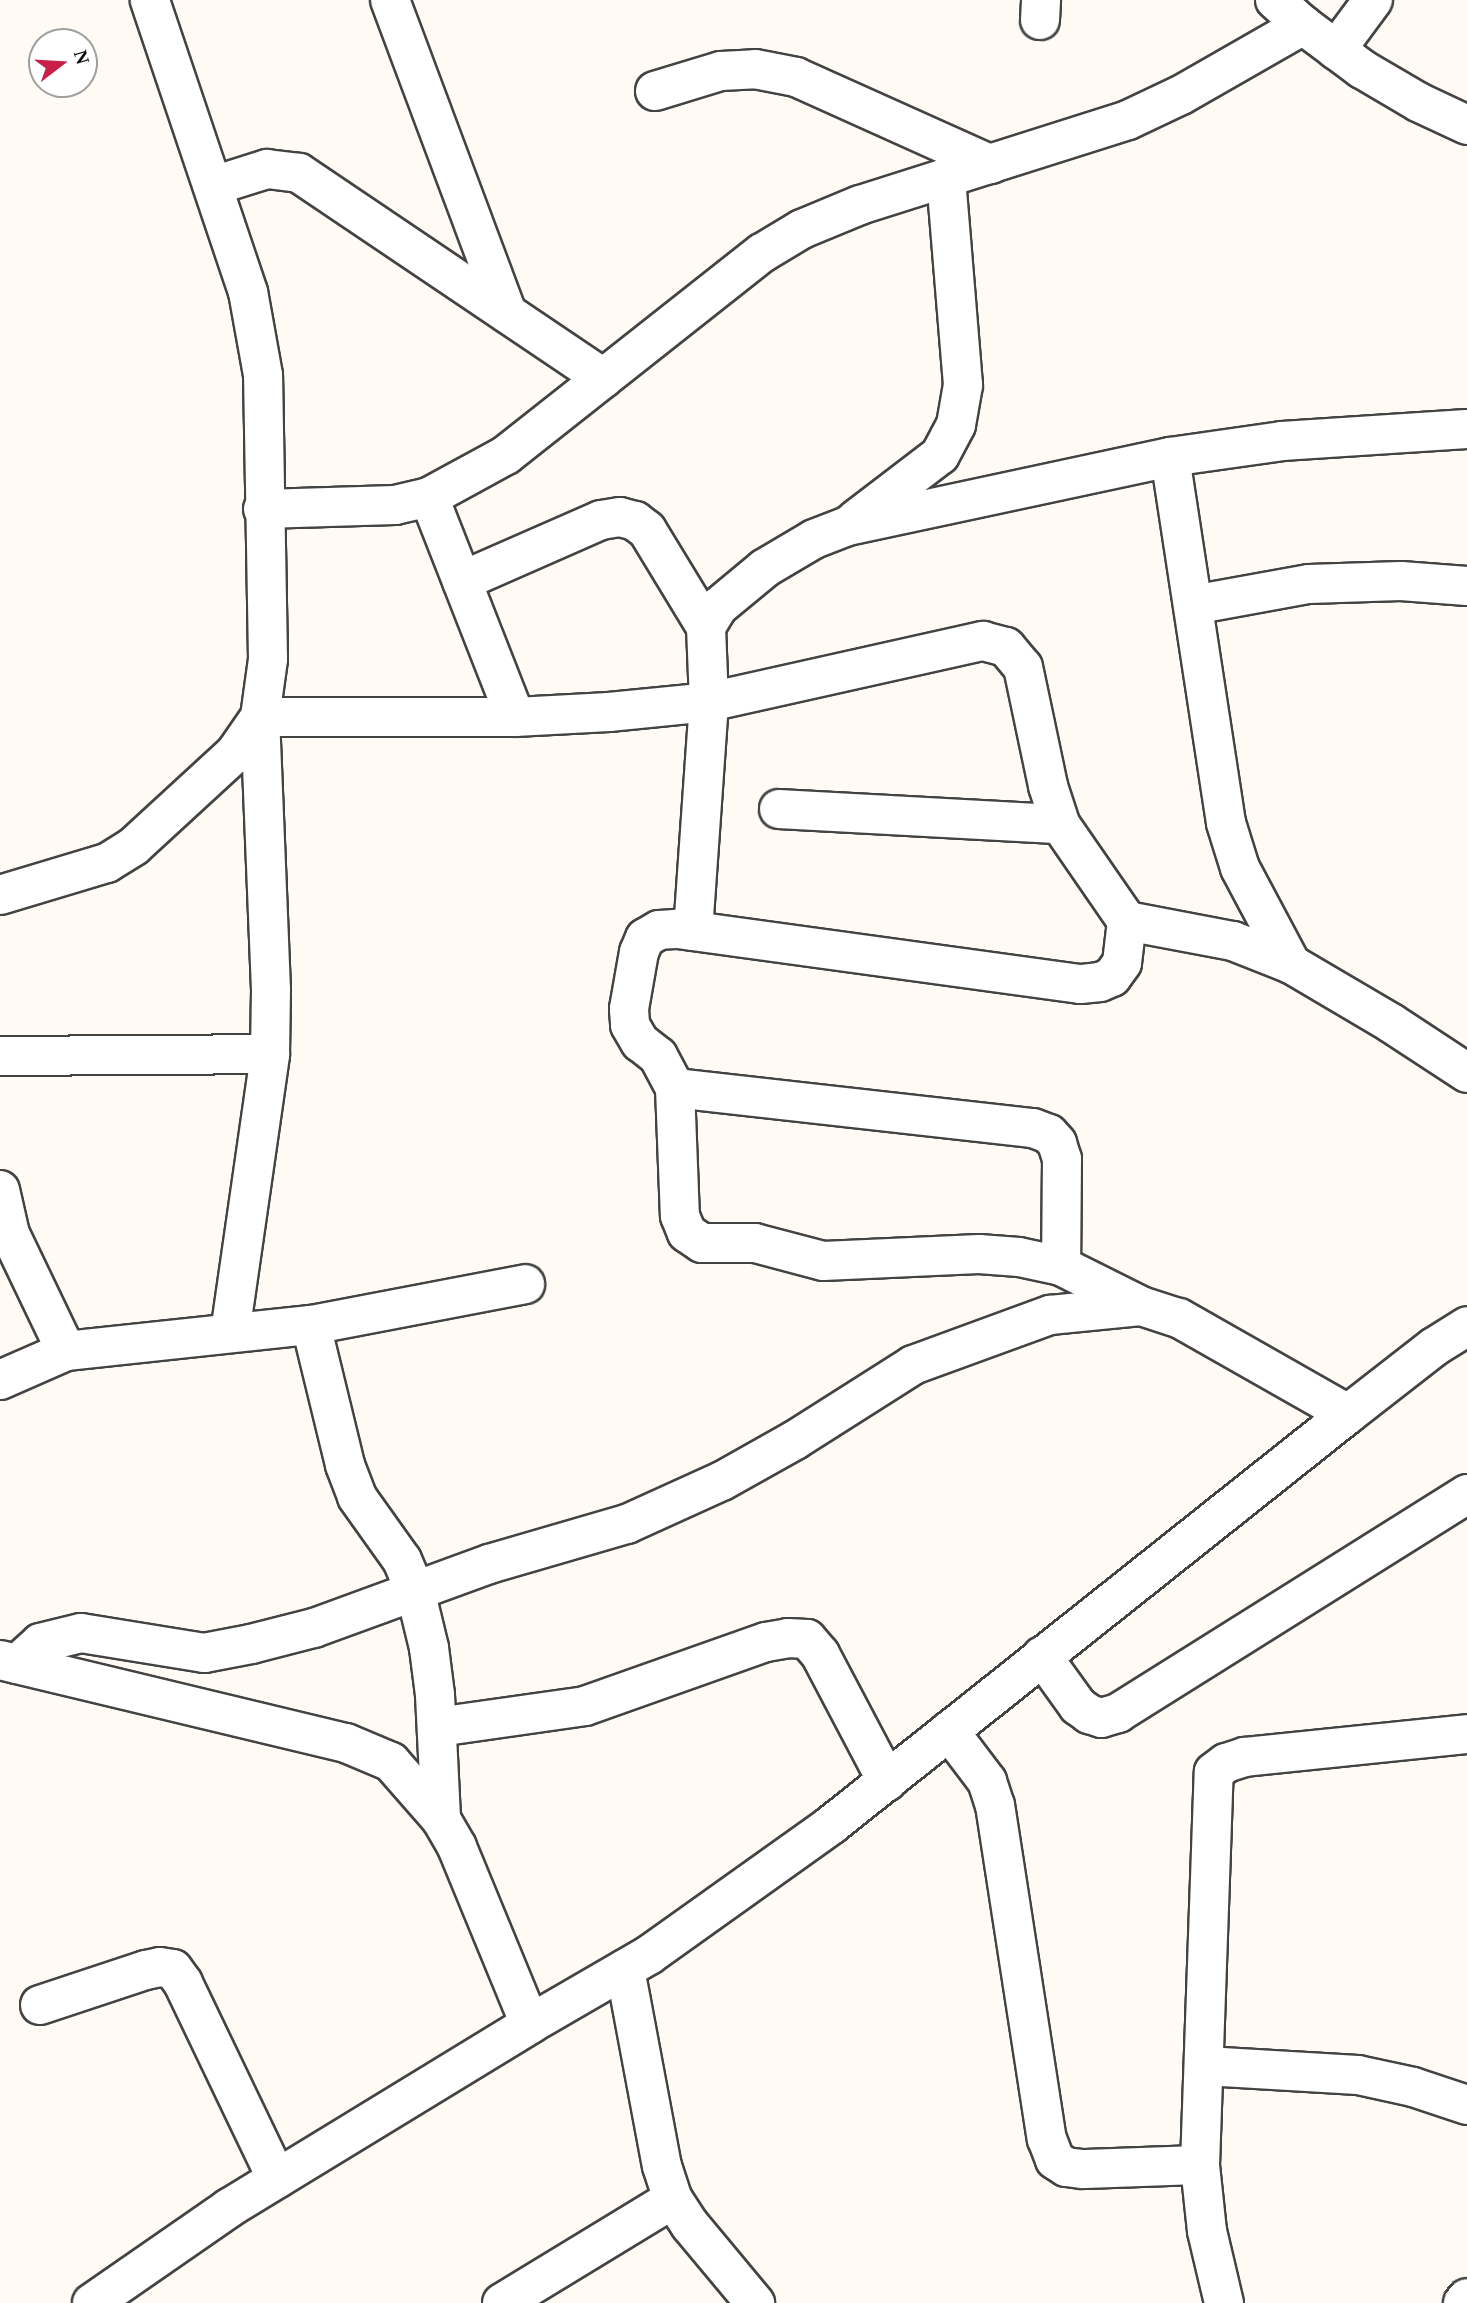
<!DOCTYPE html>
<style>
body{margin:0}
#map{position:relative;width:1467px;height:2303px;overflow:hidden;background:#fffbf4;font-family:Georgia,serif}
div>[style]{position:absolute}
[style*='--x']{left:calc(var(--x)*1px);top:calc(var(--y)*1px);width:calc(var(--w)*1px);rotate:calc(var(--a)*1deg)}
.roads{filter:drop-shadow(2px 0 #434343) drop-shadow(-2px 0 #434343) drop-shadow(0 2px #434343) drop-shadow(0 -2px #434343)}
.minor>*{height:38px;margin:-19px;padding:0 19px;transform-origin:19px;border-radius:19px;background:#fff}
.tertiary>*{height:38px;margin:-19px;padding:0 19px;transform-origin:19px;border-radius:19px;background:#fff}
span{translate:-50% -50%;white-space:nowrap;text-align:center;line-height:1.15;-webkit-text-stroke:7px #fff;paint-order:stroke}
.north{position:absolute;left:28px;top:28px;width:70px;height:70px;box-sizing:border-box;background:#fff;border:2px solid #9f9f9f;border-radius:50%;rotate:73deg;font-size:19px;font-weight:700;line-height:28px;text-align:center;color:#101010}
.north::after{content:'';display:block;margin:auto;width:24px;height:32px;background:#c92049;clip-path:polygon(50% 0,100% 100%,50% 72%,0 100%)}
</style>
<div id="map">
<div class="roads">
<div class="minor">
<div style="--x:390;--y:0;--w:334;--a:69.5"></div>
<div style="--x:1040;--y:20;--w:20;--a:-87"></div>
<div style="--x:1336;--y:50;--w:62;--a:-53.5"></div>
<div style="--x:655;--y:91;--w:69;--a:-16.9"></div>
<div style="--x:721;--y:71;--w:34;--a:-3"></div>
<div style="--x:755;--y:69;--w:42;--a:11"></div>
<div style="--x:796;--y:77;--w:213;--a:24.2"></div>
<div style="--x:213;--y:186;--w:57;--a:-17.5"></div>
<div style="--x:267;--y:169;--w:32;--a:7"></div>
<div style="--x:299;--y:173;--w:367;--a:34"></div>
<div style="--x:1170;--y:457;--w:370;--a:81.3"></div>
<div style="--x:1226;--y:823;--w:47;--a:72.7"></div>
<div style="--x:1240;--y:868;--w:109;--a:62"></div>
<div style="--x:429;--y:497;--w:236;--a:68.6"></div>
<div style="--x:263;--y:509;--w:132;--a:-1.7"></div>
<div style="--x:395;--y:505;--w:35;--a:-13"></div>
<div style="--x:429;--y:497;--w:88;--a:-28.6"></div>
<div style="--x:506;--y:455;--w:326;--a:-38.3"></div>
<div style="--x:762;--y:253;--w:47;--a:-31"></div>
<div style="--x:802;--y:229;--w:63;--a:-22.5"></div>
<div style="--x:860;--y:205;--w:281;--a:-17.6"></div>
<div style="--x:1128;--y:120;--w:59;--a:-25.3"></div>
<div style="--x:1181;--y:95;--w:141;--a:-29.8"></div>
<div style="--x:855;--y:520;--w:107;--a:-37.4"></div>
<div style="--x:940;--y:455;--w:34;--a:-62"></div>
<div style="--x:956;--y:425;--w:41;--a:-80.1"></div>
<div style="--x:963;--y:385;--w:208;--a:-94.7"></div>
<div style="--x:462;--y:581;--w:152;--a:-23.7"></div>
<div style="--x:601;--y:520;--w:19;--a:-9"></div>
<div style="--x:620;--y:517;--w:16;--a:15"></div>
<div style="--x:635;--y:521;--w:15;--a:37"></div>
<div style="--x:647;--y:530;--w:114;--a:58.7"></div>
<div style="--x:1193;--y:605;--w:118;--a:-10.3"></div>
<div style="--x:1309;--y:584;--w:92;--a:-1.9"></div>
<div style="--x:1401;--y:581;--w:66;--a:4.3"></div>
<div style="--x:779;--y:809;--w:281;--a:3.1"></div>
<div style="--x:0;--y:895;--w:112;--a:-16.7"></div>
<div style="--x:107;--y:863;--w:32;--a:-32"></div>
<div style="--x:134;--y:846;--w:137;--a:-42.6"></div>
<div style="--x:235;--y:753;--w:44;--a:-55.2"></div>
<div style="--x:260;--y:717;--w:59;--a:-82.1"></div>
<div style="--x:268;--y:659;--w:284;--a:-91"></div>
<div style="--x:263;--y:375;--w:84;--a:-100.2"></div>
<div style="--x:248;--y:292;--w:308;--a:-108.6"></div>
<div style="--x:1127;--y:921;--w:108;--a:10.7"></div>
<div style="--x:1233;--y:941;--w:62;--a:21.6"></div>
<div style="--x:1291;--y:964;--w:116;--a:30.5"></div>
<div style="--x:1391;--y:1023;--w:91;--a:33.3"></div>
<div style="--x:693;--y:931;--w:230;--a:-86"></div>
<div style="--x:709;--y:702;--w:75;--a:-92.3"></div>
<div style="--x:706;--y:627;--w:23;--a:-59"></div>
<div style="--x:718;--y:607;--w:61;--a:-39.7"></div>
<div style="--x:765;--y:568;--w:57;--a:-30.6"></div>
<div style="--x:814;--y:539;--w:36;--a:-21"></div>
<div style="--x:848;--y:526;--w:329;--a:-12.1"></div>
<div style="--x:1170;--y:457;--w:113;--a:-8.1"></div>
<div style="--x:1282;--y:441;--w:185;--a:-3.7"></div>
<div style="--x:0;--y:1056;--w:270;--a:-0.4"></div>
<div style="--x:675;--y:1088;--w:360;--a:6.4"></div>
<div style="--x:1033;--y:1128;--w:17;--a:21"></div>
<div style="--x:1049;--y:1134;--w:12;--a:48"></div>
<div style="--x:1057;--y:1143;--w:17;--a:73"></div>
<div style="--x:1062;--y:1159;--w:107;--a:90.5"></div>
<div style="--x:0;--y:1190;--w:45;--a:77.2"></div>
<div style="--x:10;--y:1234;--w:130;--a:64.4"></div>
<div style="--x:66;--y:1351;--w:246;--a:-6.1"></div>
<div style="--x:311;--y:1325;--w:144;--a:76.3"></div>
<div style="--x:345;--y:1465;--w:34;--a:69"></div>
<div style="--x:357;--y:1497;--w:77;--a:54.5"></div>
<div style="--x:402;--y:1560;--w:33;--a:67"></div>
<div style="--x:415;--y:1590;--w:60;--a:76.4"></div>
<div style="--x:429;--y:1648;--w:47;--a:82.7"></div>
<div style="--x:435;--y:1695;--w:124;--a:87.2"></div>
<div style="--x:311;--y:1325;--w:218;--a:-10.8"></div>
<div style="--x:230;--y:1333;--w:282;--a:-81.8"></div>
<div style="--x:270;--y:1054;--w:64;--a:-89.1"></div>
<div style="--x:271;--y:990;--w:273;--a:-92.3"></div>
<div style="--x:260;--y:717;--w:255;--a:0"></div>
<div style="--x:515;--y:717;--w:94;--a:-3"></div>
<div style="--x:609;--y:712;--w:100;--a:-5.7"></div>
<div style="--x:709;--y:702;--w:281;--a:-12.6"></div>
<div style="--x:983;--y:641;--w:24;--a:15"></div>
<div style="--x:1006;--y:647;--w:26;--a:50"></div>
<div style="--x:1023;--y:667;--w:122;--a:78.1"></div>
<div style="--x:1048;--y:786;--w:40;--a:72"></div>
<div style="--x:1060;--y:824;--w:118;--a:55.4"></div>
<div style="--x:1127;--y:921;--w:42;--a:96.8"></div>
<div style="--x:1122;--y:963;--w:17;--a:126"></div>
<div style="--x:1112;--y:977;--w:13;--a:157"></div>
<div style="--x:1100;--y:982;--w:20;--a:174"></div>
<div style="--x:1080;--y:984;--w:408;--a:-172.2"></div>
<div style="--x:676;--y:929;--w:17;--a:177"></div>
<div style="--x:659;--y:930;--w:16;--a:150"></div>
<div style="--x:645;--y:938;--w:15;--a:113"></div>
<div style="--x:639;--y:952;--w:58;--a:100"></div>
<div style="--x:629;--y:1009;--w:16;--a:86"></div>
<div style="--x:630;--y:1025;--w:20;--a:60"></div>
<div style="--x:640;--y:1042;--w:23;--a:38"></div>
<div style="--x:658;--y:1056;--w:36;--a:62"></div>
<div style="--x:675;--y:1088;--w:128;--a:87.8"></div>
<div style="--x:680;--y:1216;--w:18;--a:68"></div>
<div style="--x:687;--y:1233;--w:18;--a:34"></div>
<div style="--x:702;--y:1243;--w:53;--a:0"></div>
<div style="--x:755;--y:1243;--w:70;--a:14.8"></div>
<div style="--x:823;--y:1261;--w:156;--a:-2.6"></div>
<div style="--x:979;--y:1254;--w:40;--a:4.3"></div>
<div style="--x:1019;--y:1257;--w:43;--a:12.1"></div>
<div style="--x:1061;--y:1266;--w:89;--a:26.6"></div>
<div style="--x:0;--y:1380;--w:72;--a:-23.7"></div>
<div style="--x:1042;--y:1656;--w:62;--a:54.2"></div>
<div style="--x:1078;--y:1706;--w:14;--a:36"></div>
<div style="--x:1089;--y:1714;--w:13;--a:18"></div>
<div style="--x:1101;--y:1718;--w:18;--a:-16"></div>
<div style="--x:1118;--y:1713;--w:412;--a:-32.1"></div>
<div style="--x:0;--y:1660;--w:356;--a:13.5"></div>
<div style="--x:346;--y:1743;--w:49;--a:22.9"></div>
<div style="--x:391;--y:1762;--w:76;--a:48.7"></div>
<div style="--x:441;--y:1819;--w:32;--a:60"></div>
<div style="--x:457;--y:1847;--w:191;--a:67.6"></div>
<div style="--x:17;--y:1664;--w:31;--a:-42"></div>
<div style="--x:40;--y:1643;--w:42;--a:-13.7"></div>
<div style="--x:81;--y:1633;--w:125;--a:9.2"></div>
<div style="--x:204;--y:1653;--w:48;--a:-10.8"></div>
<div style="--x:251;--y:1644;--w:65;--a:-14.3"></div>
<div style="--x:314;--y:1628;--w:186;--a:-20.1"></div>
<div style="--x:489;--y:1564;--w:144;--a:-16.2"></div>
<div style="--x:627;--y:1524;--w:104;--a:-24.4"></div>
<div style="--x:722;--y:1481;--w:84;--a:-29.3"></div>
<div style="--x:795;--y:1440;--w:140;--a:-32.4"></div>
<div style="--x:913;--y:1365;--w:146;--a:-20.1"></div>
<div style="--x:1050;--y:1315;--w:91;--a:-5.6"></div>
<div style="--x:1141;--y:1306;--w:40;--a:18"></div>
<div style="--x:1179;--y:1318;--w:194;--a:29.6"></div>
<div style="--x:438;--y:1727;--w:148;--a:-8.1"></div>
<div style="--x:585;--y:1706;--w:192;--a:-19.5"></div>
<div style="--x:766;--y:1642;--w:22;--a:-10"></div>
<div style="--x:788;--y:1638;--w:19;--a:3"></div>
<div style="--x:807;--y:1639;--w:20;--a:49"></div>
<div style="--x:820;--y:1654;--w:144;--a:62.2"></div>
<div style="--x:949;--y:1731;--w:63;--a:52.8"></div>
<div style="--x:987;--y:1781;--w:25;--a:72"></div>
<div style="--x:995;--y:1805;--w:338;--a:81.2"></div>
<div style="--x:1047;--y:2139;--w:22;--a:69"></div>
<div style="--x:1055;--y:2160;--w:13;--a:32"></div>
<div style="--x:1066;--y:2167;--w:17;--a:7"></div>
<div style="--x:1083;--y:2169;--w:117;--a:-2"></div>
<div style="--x:625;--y:1969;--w:200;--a:79.4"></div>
<div style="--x:662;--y:2166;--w:35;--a:72"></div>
<div style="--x:673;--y:2199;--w:31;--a:57"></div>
<div style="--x:690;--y:2225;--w:102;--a:50.2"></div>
<div style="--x:40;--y:2005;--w:112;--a:-18.3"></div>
<div style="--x:146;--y:1970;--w:14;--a:-12"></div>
<div style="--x:160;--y:1967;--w:13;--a:9"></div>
<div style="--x:173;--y:1969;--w:17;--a:54"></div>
<div style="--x:183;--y:1983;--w:217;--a:64.4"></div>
<div style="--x:1205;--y:2066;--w:153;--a:3.4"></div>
<div style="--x:1358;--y:2075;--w:56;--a:12.3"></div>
<div style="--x:1413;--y:2087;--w:57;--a:18.4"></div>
<div style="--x:502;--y:2303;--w:200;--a:-31.3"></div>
<div style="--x:1224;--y:2303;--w:74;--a:-103.3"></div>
<div style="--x:1207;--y:2231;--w:66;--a:-96.1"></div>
<div style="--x:1200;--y:2165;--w:393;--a:-88"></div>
<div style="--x:1214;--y:1772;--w:15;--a:-37"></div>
<div style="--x:1226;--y:1763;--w:20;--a:-18"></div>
<div style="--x:1245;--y:1757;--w:223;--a:-5.9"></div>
<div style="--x:1463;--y:2303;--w:6;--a:-51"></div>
</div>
<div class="tertiary">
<div style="--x:1275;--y:0;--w:38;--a:42"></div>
<div style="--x:1303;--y:25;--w:74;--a:36.7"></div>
<div style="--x:1362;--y:69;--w:65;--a:30.5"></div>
<div style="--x:1418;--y:102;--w:54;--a:25.1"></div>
<div style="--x:92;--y:2303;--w:167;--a:-34.7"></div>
<div style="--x:229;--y:2208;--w:353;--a:-31.4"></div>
<div style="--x:530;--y:2024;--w:138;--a:-30.1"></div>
<div style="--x:649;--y:1955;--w:224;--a:-35.5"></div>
<div style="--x:831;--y:1825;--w:660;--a:-38.48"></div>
<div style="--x:1348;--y:1414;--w:109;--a:-37.9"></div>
<div style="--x:1434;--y:1347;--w:39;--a:-32"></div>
</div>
</div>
<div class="north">N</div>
</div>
